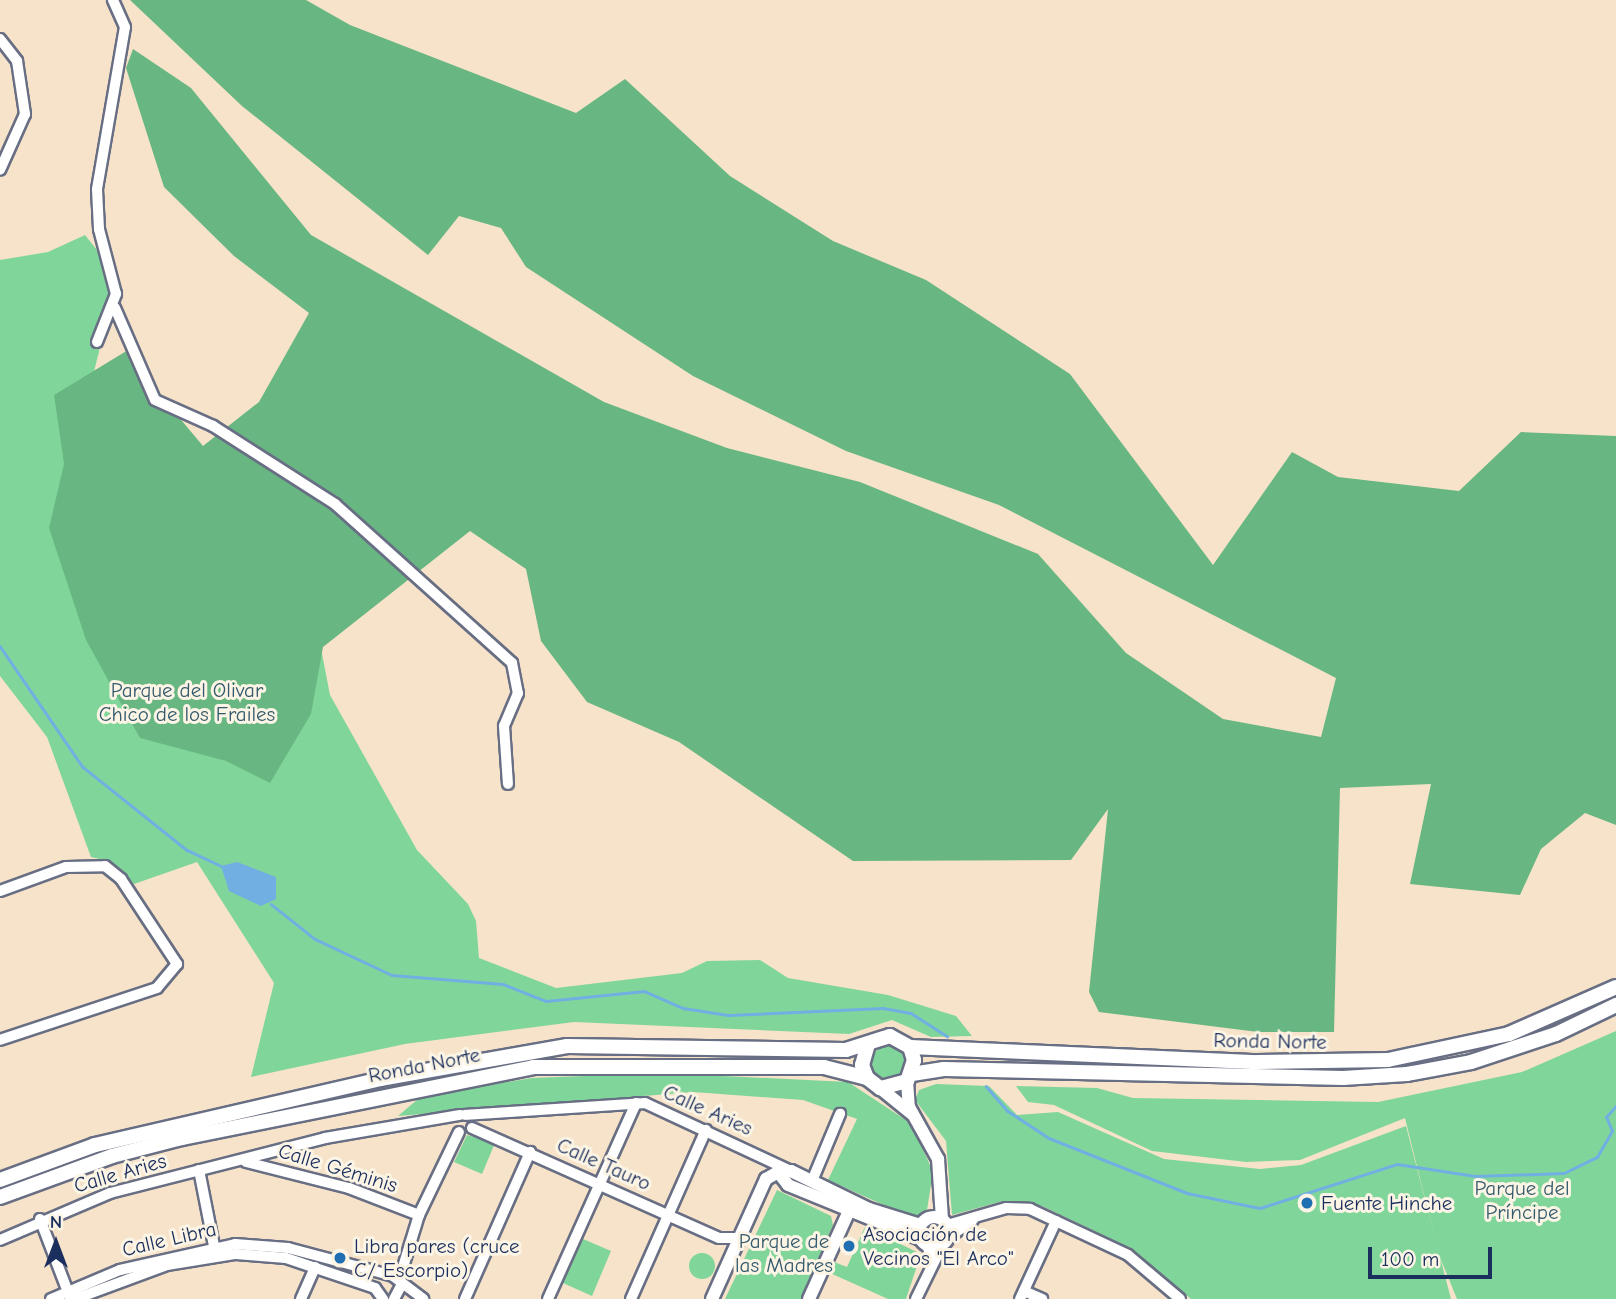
<!DOCTYPE html>
<meta charset="utf-8">
<style>
body{margin:0}
#map{position:relative;width:1616px;height:1299px;overflow:hidden;background:#f6e3c9;font-family:"Comic Neue",sans-serif}
div>[style]{position:absolute}
[style*='--x']{left:calc(var(--x)*1px);top:calc(var(--y)*1px);width:calc(var(--w)*1px);rotate:calc(var(--a)*1deg)}
.green>*{inset:0;background:#80d69a}
.round{border-radius:50%}
.forest>*{inset:0;background:#68b782}
.water>*{inset:0;background:#71afe3}
.stream>*{height:2.5px;margin:-1.25px;padding:0 1.25px;transform-origin:1.25px;border-radius:1.25px;background:#71afe3}
.roads{filter:drop-shadow(2px 0 #686e83) drop-shadow(-2px 0 #686e83) drop-shadow(0 2px #686e83) drop-shadow(0 -2px #686e83)}
.minor>*{height:10px;margin:-5px;padding:0 5px;transform-origin:5px;border-radius:5px;background:#fff}
.major>*{height:12px;margin:-6px;padding:0 6px;transform-origin:6px;border-radius:6px;background:#fff}
.major>.ring{margin:-6px;padding:0;box-sizing:content-box;background:none;border:12px solid #fff;border-radius:50%}
.highway>*{height:14px;margin:-7px;padding:0 7px;transform-origin:7px;border-radius:7px;background:#fff}
.dots>*{width:19px;height:19px;translate:-50% -50%;box-sizing:border-box;border:4px solid #fcf5e5;border-radius:50%}
span{translate:-50% -50%;white-space:nowrap;text-align:center;line-height:1.15;-webkit-text-stroke:6px #fcf5e5;paint-order:stroke}
.park-label{font-size:21px;color:#34596d}
.street-label{font-size:21px;color:#1b2f5e}
.poi-label{font-size:21px;color:#1b2f5e}
.left{translate:0 -50%;text-align:left}
.north{position:absolute;left:21px;top:1208px;width:70px;height:70px;-webkit-text-stroke:5px #fcf5e5;paint-order:stroke;rotate:0deg;font-size:19px;font-weight:700;line-height:28px;text-align:center;color:#1b2f5e}
.north::after{content:'';display:block;margin:auto;width:24px;height:32px;background:#1b2f5e;clip-path:polygon(50% 0,100% 100%,50% 72%,0 100%)}
.scale{position:absolute;left:1368px;top:1247px;width:124px;height:32px;box-sizing:border-box;border:4px solid #1b2f5e;border-top:0;padding-left:9px;font-size:21px;line-height:24px;white-space:nowrap;color:#1b2f5e;-webkit-text-stroke:5px #fcf5e5;paint-order:stroke}
</style>
<div id="map">
<div class="green">
<div style="clip-path:polygon(85px 235px,105px 260px,112px 299px,87px 400px,318px 633px,330px 695px,417px 850px,468px 904px,476px 921px,479px 958px,556px 988px,682px 973px,707px 961px,760px 960px,788px 978px,888px 995px,956px 1016px,972px 1036px,931px 1037px,892px 1020px,849px 1034px,574px 1022px,405px 1044px,251px 1077px,274px 983px,197px 862px,134px 884px,112px 862px,91px 857px,47px 737px,0 676px,0 260px,48px 252px)"></div>
<div style="clip-path:polygon(1616px 1031px,1616px 1299px,1457px 1299px,1439px 1255px,1405px 1118px,1300px 1160px,1246px 1162px,1152px 1151px,1054px 1105px,1028px 1102px,1016px 1086px,1097px 1088px,1133px 1098px,1378px 1102px,1522px 1072px)"></div>
<div class="round" style="left:871px;top:1046px;width:34px;height:34px"></div>
<div style="clip-path:polygon(662px 1073px,848px 1082px,912px 1124px,933px 1172px,927px 1210px,916px 1216px,897px 1211px,828px 1180px,857px 1119px,803px 1100px,693px 1092px,398px 1116px,418px 1099px,458px 1090px,532px 1078px)"></div>
<div style="clip-path:polygon(936px 1084px,989px 1086px,1017px 1115px,1058px 1112px,1164px 1159px,1260px 1169px,1301px 1165px,1406px 1126px,1451px 1299px,1191px 1299px,1130px 1248px,1042px 1206px,1003px 1201px,952px 1215px,946px 1141px,915px 1100px,919px 1090px)"></div>
<div style="clip-path:polygon(467px 1135px,495px 1143px,482px 1174px,454px 1162px)"></div>
<div style="clip-path:polygon(777px 1190px,831px 1216px,833px 1225px,801px 1299px,725px 1299px)"></div>
<div style="clip-path:polygon(865px 1227px,921px 1254px,906px 1299px,888px 1299px,830px 1273px,834px 1262px,847px 1267px)"></div>
<div style="clip-path:polygon(583px 1239px,611px 1251px,592px 1296px,563px 1283px)"></div>
<div class="round" style="left:689px;top:1253px;width:26px;height:26px"></div>
</div>
<div class="forest">
<div style="clip-path:polygon(130px 0,306px 0,350px 25px,576px 113px,625px 79px,730px 176px,833px 241px,926px 280px,1070px 374px,1213px 565px,1292px 452px,1338px 477px,1459px 491px,1521px 432px,1616px 436px,1616px 825px,1585px 813px,1541px 849px,1520px 895px,1410px 884px,1431px 784px,1340px 788px,1334px 1032px,1258px 1032px,1099px 1012px,1089px 992px,1108px 809px,1071px 860px,853px 861px,679px 742px,587px 702px,541px 641px,526px 569px,470px 531px,323px 647px,311px 714px,270px 783px,226px 761px,140px 738px,86px 640px,49px 528px,64px 464px,54px 395px,133px 347px,146px 378px,203px 446px,259px 402px,309px 313px,234px 256px,164px 187px,126px 68px,133px 49px,191px 88px,311px 235px,604px 402px,727px 448px,860px 482px,1038px 554px,1126px 653px,1223px 719px,1321px 737px,1336px 678px,999px 505px,846px 451px,693px 376px,526px 267px,501px 228px,459px 216px,428px 255px,242px 106px)"></div>
</div>
<div class="water">
<div style="clip-path:polygon(237px 862px,276px 877px,276px 899px,261px 906px,229px 891px,221px 866px)"></div>
</div>
<div class="stream">
<div style="--x:0;--y:646;--w:147;--a:55.6"></div>
<div style="--x:83;--y:767;--w:133;--a:38.6"></div>
<div style="--x:187;--y:850;--w:38;--a:25"></div>
<div style="--x:271;--y:904;--w:56;--a:38.5"></div>
<div style="--x:315;--y:939;--w:85;--a:25.1"></div>
<div style="--x:392;--y:975;--w:111;--a:4.6"></div>
<div style="--x:503;--y:984;--w:46;--a:21.6"></div>
<div style="--x:546;--y:1001;--w:99;--a:-5.8"></div>
<div style="--x:644;--y:991;--w:43;--a:23.6"></div>
<div style="--x:683;--y:1008;--w:47;--a:8.7"></div>
<div style="--x:729;--y:1015;--w:154;--a:-2.6"></div>
<div style="--x:883;--y:1008;--w:28;--a:10"></div>
<div style="--x:911;--y:1013;--w:43;--a:32.6"></div>
<div style="--x:986;--y:1086;--w:33;--a:49"></div>
<div style="--x:1008;--y:1111;--w:49;--a:33.4"></div>
<div style="--x:1049;--y:1138;--w:149;--a:21.7"></div>
<div style="--x:1187;--y:1193;--w:75;--a:11.6"></div>
<div style="--x:1260;--y:1208;--w:144;--a:-17.8"></div>
<div style="--x:1397;--y:1164;--w:79;--a:8.7"></div>
<div style="--x:1475;--y:1176;--w:89;--a:-1.9"></div>
<div style="--x:1564;--y:1173;--w:37;--a:-26"></div>
<div style="--x:1597;--y:1157;--w:30;--a:-60"></div>
<div style="--x:1612;--y:1131;--w:15;--a:-113"></div>
<div style="--x:1606;--y:1117;--w:15;--a:-48"></div>
</div>
<div class="roads">
<div class="minor">
<div style="--x:0;--y:39;--w:28;--a:52"></div>
<div style="--x:17;--y:61;--w:54;--a:81.4"></div>
<div style="--x:25;--y:114;--w:61;--a:114.1"></div>
<div style="--x:115;--y:308;--w:100;--a:66.5"></div>
<div style="--x:155;--y:400;--w:64;--a:24.1"></div>
<div style="--x:213;--y:426;--w:145;--a:32.6"></div>
<div style="--x:335;--y:504;--w:238;--a:41.9"></div>
<div style="--x:512;--y:663;--w:31;--a:79"></div>
<div style="--x:518;--y:693;--w:36;--a:113"></div>
<div style="--x:504;--y:726;--w:58;--a:86.1"></div>
<div style="--x:97;--y:342;--w:52;--a:-68.4"></div>
<div style="--x:116;--y:294;--w:67;--a:-104.7"></div>
<div style="--x:99;--y:229;--w:40;--a:-92.9"></div>
<div style="--x:97;--y:189;--w:164;--a:-80.2"></div>
<div style="--x:125;--y:27;--w:30;--a:-114"></div>
<div style="--x:0;--y:891;--w:70;--a:-20"></div>
<div style="--x:66;--y:867;--w:39;--a:-1"></div>
<div style="--x:105;--y:866;--w:21;--a:39"></div>
<div style="--x:121;--y:879;--w:102;--a:56.6"></div>
<div style="--x:177;--y:964;--w:31;--a:130"></div>
<div style="--x:157;--y:988;--w:165;--a:161.7"></div>
<div style="--x:465;--y:1115;--w:180;--a:-3.8"></div>
<div style="--x:645;--y:1103;--w:161;--a:25"></div>
<div style="--x:472;--y:1128;--w:270;--a:24"></div>
<div style="--x:719;--y:1238;--w:21;--a:0"></div>
<div style="--x:246;--y:1162;--w:106;--a:14.2"></div>
<div style="--x:349;--y:1188;--w:75;--a:21.1"></div>
<div style="--x:199;--y:1170;--w:83;--a:78.8"></div>
<div style="--x:812;--y:1181;--w:73;--a:-67.3"></div>
<div style="--x:40;--y:1219;--w:84;--a:69"></div>
<div style="--x:947;--y:1225;--w:61;--a:-16.1"></div>
<div style="--x:1006;--y:1208;--w:24;--a:2"></div>
<div style="--x:1030;--y:1209;--w:108;--a:25.1"></div>
<div style="--x:1128;--y:1255;--w:68;--a:40.2"></div>
<div style="--x:948;--y:1238;--w:31;--a:-36"></div>
<div style="--x:0;--y:1240;--w:120;--a:-23.1"></div>
<div style="--x:110;--y:1193;--w:222;--a:-14.3"></div>
<div style="--x:325;--y:1138;--w:137;--a:-9.7"></div>
<div style="--x:927;--y:1245;--w:18;--a:71"></div>
<div style="--x:399;--y:1280;--w:68;--a:-72.9"></div>
<div style="--x:419;--y:1215;--w:92;--a:-64.3"></div>
<div style="--x:375;--y:1288;--w:14;--a:54"></div>
<div style="--x:1024;--y:1291;--w:20;--a:24"></div>
<div style="--x:51;--y:1299;--w:75;--a:-22.8"></div>
<div style="--x:120;--y:1270;--w:118;--a:-12.7"></div>
<div style="--x:235;--y:1244;--w:53;--a:4.3"></div>
<div style="--x:288;--y:1248;--w:109;--a:14.9"></div>
<div style="--x:393;--y:1276;--w:38;--a:37"></div>
<div style="--x:75;--y:1299;--w:98;--a:-20.3"></div>
<div style="--x:167;--y:1265;--w:70;--a:-9.1"></div>
<div style="--x:236;--y:1254;--w:50;--a:4.6"></div>
<div style="--x:286;--y:1258;--w:94;--a:18.6"></div>
<div style="--x:301;--y:1299;--w:35;--a:-66"></div>
<div style="--x:394;--y:1299;--w:15;--a:-62"></div>
<div style="--x:465;--y:1299;--w:161;--a:-66.1"></div>
<div style="--x:548;--y:1299;--w:215;--a:-65.8"></div>
<div style="--x:631;--y:1299;--w:185;--a:-66.1"></div>
<div style="--x:916;--y:1299;--w:61;--a:-63.9"></div>
<div style="--x:1020;--y:1299;--w:86;--a:-65.2"></div>
</div>
<div class="major">
<div style="--x:907;--y:1081;--w:26;--a:86"></div>
<div style="--x:909;--y:1107;--w:60;--a:60.9"></div>
<div style="--x:938;--y:1159;--w:60;--a:86.2"></div>
<div style="--x:880;--y:1088;--w:41;--a:39.1"></div>
<div style="--x:778;--y:1172;--w:16;--a:52"></div>
<div style="--x:788;--y:1185;--w:143;--a:22.2"></div>
<div class="ring" style="left:919px;top:1217px;width:18px;height:18px"></div>
<div style="--x:712;--y:1299;--w:132;--a:-65.8"></div>
<div style="--x:766;--y:1179;--w:14;--a:-30"></div>
<div style="--x:778;--y:1172;--w:13;--a:-4"></div>
<div style="--x:791;--y:1171;--w:87;--a:26"></div>
<div style="--x:869;--y:1209;--w:53;--a:17.4"></div>
<div style="--x:809;--y:1299;--w:97;--a:-65.6"></div>
</div>
<div class="highway">
<div style="--x:910;--y:1047;--w:348;--a:2.5"></div>
<div style="--x:1258;--y:1062;--w:130;--a:-0.9"></div>
<div style="--x:1388;--y:1060;--w:124;--a:-12.1"></div>
<div style="--x:1509;--y:1034;--w:117;--a:-23.7"></div>
<div style="--x:912;--y:1074;--w:32;--a:-9"></div>
<div style="--x:944;--y:1069;--w:399;--a:1.3"></div>
<div style="--x:1343;--y:1078;--w:64;--a:-3.6"></div>
<div style="--x:1407;--y:1074;--w:65;--a:-10.6"></div>
<div style="--x:1471;--y:1062;--w:89;--a:-18.2"></div>
<div style="--x:1556;--y:1034;--w:67;--a:-25.8"></div>
<div style="--x:0;--y:1180;--w:101;--a:-20.2"></div>
<div style="--x:95;--y:1145;--w:293;--a:-13"></div>
<div style="--x:380;--y:1079;--w:190;--a:-10"></div>
<div style="--x:567;--y:1046;--w:279;--a:0.8"></div>
<div style="--x:846;--y:1050;--w:46;--a:-17.7"></div>
<div style="--x:890;--y:1036;--w:23;--a:29"></div>
<div style="--x:910;--y:1047;--w:14;--a:73"></div>
<div style="--x:914;--y:1060;--w:22;--a:108"></div>
<div style="--x:907;--y:1081;--w:28;--a:165"></div>
<div style="--x:880;--y:1088;--w:16;--a:-142"></div>
<div style="--x:867;--y:1078;--w:14;--a:-111"></div>
<div style="--x:862;--y:1065;--w:22;--a:-74"></div>
<div style="--x:0;--y:1197;--w:119;--a:-20.1"></div>
<div style="--x:112;--y:1156;--w:72;--a:-14.4"></div>
<div style="--x:182;--y:1138;--w:358;--a:-11.4"></div>
<div style="--x:533;--y:1067;--w:291;--a:0"></div>
<div style="--x:824;--y:1067;--w:44;--a:14.3"></div>
</div>
</div>
<div class="dots">
<div style="left:1307px;top:1203px;background:#1f6fb2"></div>
<div style="left:849px;top:1246px;background:#1f6fb2"></div>
<div style="left:340px;top:1258px;background:#1f6fb2"></div>
</div>
<div class="park-label">
<span style="left:187px;top:702px">Parque del Olivar<br>Chico de los Frailes</span>
<span style="left:1522px;top:1200px">Parque del<br>Príncipe</span>
<span style="left:784px;top:1253px">Parque de<br>las Madres</span>
</div>
<div class="street-label">
<span style="left:1270px;top:1041px;rotate:1deg">Ronda Norte</span>
<span style="left:424px;top:1065px;rotate:-11deg">Ronda Norte</span>
<span style="left:708px;top:1110px;rotate:24deg">Calle Aries</span>
<span style="left:604px;top:1164px;rotate:24deg">Calle Tauro</span>
<span style="left:338px;top:1168px;rotate:17deg">Calle Géminis</span>
<span style="left:120px;top:1173px;rotate:-16deg">Calle Aries</span>
<span style="left:169px;top:1239px;rotate:-13deg">Calle Libra</span>
</div>
<div class="poi-label">
<span class="left" style="left:1321px;top:1203px">Fuente Hinche</span>
<span class="left" style="left:863px;top:1246px">Asociación de<br>Vecinos "El Arco"</span>
<span class="left" style="left:354px;top:1258px">Libra pares (cruce<br>C/ Escorpio)</span>
</div>
<div class="north">N</div>
<div class="scale">100 m</div>
</div>
